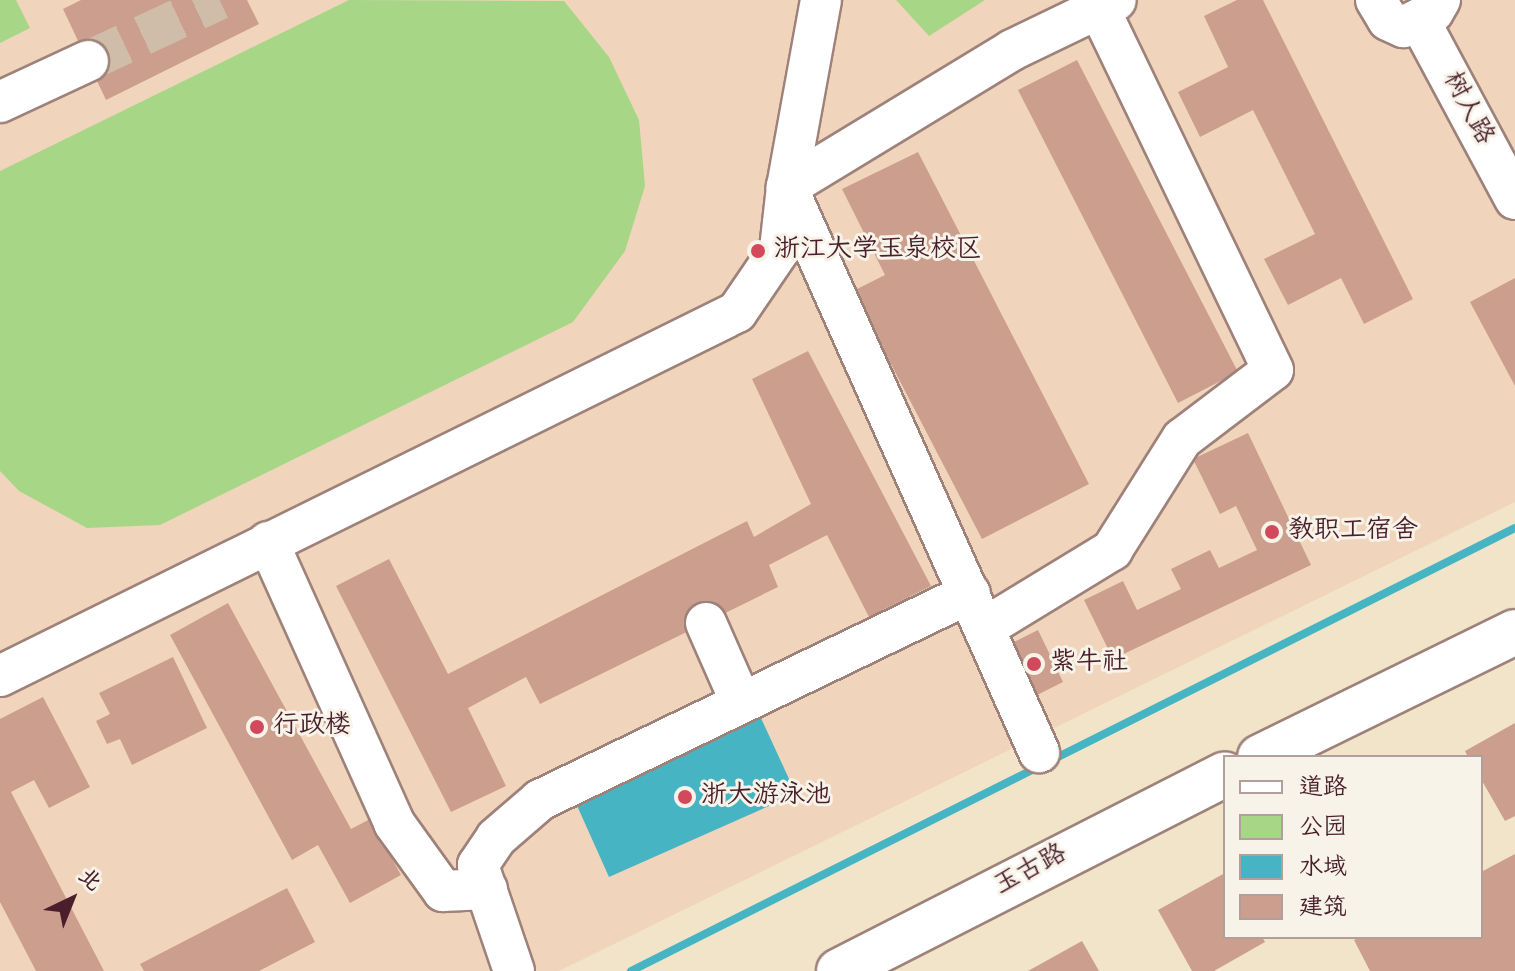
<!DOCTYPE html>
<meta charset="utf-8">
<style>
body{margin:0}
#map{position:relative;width:1515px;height:971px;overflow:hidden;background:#f1e4c9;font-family:Dekko,"LXGW WenKai TC",sans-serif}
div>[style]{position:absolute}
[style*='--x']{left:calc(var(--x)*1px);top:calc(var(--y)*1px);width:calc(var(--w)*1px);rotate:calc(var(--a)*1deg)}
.built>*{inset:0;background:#f0d5bc}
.green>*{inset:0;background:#a7d786}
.water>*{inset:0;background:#47b4c3}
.stream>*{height:8px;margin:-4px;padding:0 4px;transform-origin:4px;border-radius:4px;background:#47b4c3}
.building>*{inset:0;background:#cc9e8d}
.minor-tunnel>*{height:40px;margin-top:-20px;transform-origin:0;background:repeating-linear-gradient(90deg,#d0bda9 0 40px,transparent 0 60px)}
.roads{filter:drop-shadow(2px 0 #9e827a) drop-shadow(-2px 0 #9e827a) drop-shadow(0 2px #9e827a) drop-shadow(0 -2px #9e827a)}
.minor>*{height:40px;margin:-20px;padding:0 20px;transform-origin:20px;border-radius:20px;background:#fff}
.major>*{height:44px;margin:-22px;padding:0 22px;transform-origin:22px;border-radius:22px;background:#fff}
.dots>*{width:22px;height:22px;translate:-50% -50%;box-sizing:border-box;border:4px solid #f7f3e8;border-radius:50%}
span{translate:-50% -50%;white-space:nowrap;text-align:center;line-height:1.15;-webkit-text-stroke:6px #f7f3e8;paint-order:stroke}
.street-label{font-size:26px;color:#4a1f2b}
.poi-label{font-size:26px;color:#4a1f2b}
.left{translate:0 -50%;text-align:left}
.legend{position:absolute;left:1223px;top:755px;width:260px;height:184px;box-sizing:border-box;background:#f7f3e8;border:2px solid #b29e9c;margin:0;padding:10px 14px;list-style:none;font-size:24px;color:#4a1f2b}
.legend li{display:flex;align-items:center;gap:16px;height:40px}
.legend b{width:40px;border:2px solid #b29e9c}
.north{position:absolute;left:32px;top:859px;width:80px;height:80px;-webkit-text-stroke:6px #f7f3e8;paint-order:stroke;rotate:43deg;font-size:22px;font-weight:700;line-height:32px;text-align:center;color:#4a1f2b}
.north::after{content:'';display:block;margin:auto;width:28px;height:36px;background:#4a1f2b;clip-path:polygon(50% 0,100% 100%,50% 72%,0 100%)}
</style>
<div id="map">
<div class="built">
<div style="clip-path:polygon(0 0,1515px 0,1515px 502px,559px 971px,0 971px)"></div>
</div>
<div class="green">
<div style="clip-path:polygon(0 0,16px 0,30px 28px,0 43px)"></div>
<div style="clip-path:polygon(349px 0,564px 1px,609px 57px,639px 120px,645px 186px,625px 251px,573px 322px,160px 525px,87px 528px,19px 491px,0 471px,0 171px)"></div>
<div style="clip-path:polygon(896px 0,985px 0,929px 36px)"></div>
</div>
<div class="water">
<div style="clip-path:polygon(760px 716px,796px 794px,609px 877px,574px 799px)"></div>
</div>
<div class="stream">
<div style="--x:631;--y:971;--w:989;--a:-26.62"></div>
</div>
<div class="building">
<div style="clip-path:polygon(81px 0,247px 0,259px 24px,106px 100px,63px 9px)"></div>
<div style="clip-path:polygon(1237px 0,1263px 0,1413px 299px,1364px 324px,1341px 278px,1288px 305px,1264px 259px,1315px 234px,1253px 110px,1200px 137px,1178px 92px,1228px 67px,1204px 16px)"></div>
<div style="clip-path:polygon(1077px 60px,1238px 372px,1178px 403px,1018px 90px)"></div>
<div style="clip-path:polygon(918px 152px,1089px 484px,982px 539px,853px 291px,885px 275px,842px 189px)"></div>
<div style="clip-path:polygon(1515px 278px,1515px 386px,1470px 302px)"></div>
<div style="clip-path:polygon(808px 351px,931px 586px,869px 617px,827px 535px,769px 565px,778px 587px,540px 704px,526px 677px,468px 708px,506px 786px,451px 812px,336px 586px,389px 559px,448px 674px,747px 521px,754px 537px,811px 504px,752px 379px)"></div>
<div style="clip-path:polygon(1248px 433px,1311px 565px,1113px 659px,1084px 600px,1123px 581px,1137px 610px,1181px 589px,1171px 569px,1210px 550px,1219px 568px,1257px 550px,1236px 506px,1220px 514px,1193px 459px)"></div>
<div style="clip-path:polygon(228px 603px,351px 829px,370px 819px,401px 875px,350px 903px,318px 845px,292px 860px,170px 635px)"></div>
<div style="clip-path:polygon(1038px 630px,1063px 682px,1029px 699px,1006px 646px)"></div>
<div style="clip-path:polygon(173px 657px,207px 728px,132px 765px,120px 739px,107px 744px,96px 721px,110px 714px,99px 693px)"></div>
<div style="clip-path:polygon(43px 697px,90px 787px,49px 808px,34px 780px,11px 792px,104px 971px,36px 971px,0 902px,0 719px)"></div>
<div style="clip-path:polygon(1515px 723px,1515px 816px,1505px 821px,1481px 779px,1481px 757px,1468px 757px,1465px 751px)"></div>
<div style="clip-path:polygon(1515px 854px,1515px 971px,1370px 971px,1354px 940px,1360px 937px,1481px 937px,1481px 872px)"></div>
<div style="clip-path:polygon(1225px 873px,1225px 937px,1262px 937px,1265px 942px,1214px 971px,1192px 971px,1158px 910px)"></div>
<div style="clip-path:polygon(287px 888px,315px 942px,259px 971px,144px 971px,140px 964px)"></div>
<div style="clip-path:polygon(1082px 941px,1099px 971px,1028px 971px)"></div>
</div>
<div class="minor-tunnel">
<div style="--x:88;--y:61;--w:145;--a:-25"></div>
</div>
<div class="roads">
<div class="minor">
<div style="--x:821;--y:0;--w:190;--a:100.3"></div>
<div style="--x:787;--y:187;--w:619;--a:65.96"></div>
<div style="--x:1376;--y:0;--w:23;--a:59"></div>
<div style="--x:1388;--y:20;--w:17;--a:25"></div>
<div style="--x:1403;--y:27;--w:34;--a:-27"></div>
<div style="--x:1433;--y:12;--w:14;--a:-60"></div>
<div style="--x:1419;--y:20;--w:203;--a:61.8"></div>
<div style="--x:0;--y:102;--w:97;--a:-25"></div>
<div style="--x:268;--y:542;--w:308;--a:65.8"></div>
<div style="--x:394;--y:823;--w:84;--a:54.2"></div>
<div style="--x:443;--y:891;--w:44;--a:-2.6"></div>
<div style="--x:706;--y:623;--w:84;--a:66.2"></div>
<div style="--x:986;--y:627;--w:148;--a:-31.4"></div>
<div style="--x:1112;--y:550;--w:131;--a:-57.8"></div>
<div style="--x:1182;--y:439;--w:114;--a:-37.2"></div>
<div style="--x:1273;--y:370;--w:402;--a:-115.7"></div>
<div style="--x:0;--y:676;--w:822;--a:-26.28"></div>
<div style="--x:737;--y:312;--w:76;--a:-55.7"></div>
<div style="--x:780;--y:249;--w:62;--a:-83.6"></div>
<div style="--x:787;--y:187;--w:263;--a:-31.3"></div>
<div style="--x:1012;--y:50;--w:115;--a:-25.7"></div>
<div style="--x:514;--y:971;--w:112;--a:-108.8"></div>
<div style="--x:478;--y:865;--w:32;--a:-56"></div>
<div style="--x:496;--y:838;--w:58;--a:-40.8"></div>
<div style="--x:540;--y:800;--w:477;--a:-25.7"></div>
</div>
<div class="major">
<div style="--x:1260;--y:757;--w:284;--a:-26.1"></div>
<div style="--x:839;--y:971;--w:433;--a:-27"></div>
</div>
</div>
<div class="dots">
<div style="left:758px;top:251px;background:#d1495b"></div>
<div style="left:1272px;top:532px;background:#d1495b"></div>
<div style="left:1034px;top:664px;background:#d1495b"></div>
<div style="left:257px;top:727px;background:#d1495b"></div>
<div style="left:685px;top:797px;background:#d1495b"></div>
</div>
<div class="street-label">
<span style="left:1467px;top:109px;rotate:62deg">树人路</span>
<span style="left:1031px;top:871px;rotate:-28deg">玉古路</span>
</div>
<div class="poi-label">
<span class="left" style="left:774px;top:251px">浙江大学玉泉校区</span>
<span class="left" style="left:1288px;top:532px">教职工宿舍</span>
<span class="left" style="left:1050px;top:664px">紫牛社</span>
<span class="left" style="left:273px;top:727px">行政楼</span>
<span class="left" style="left:701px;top:797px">浙大游泳池</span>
</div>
<ul class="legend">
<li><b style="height:10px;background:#fff"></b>道路</li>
<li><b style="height:22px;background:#a7d786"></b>公园</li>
<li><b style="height:22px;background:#47b4c3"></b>水域</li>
<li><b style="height:22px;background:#cc9e8d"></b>建筑</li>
</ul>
<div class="north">北</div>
</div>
